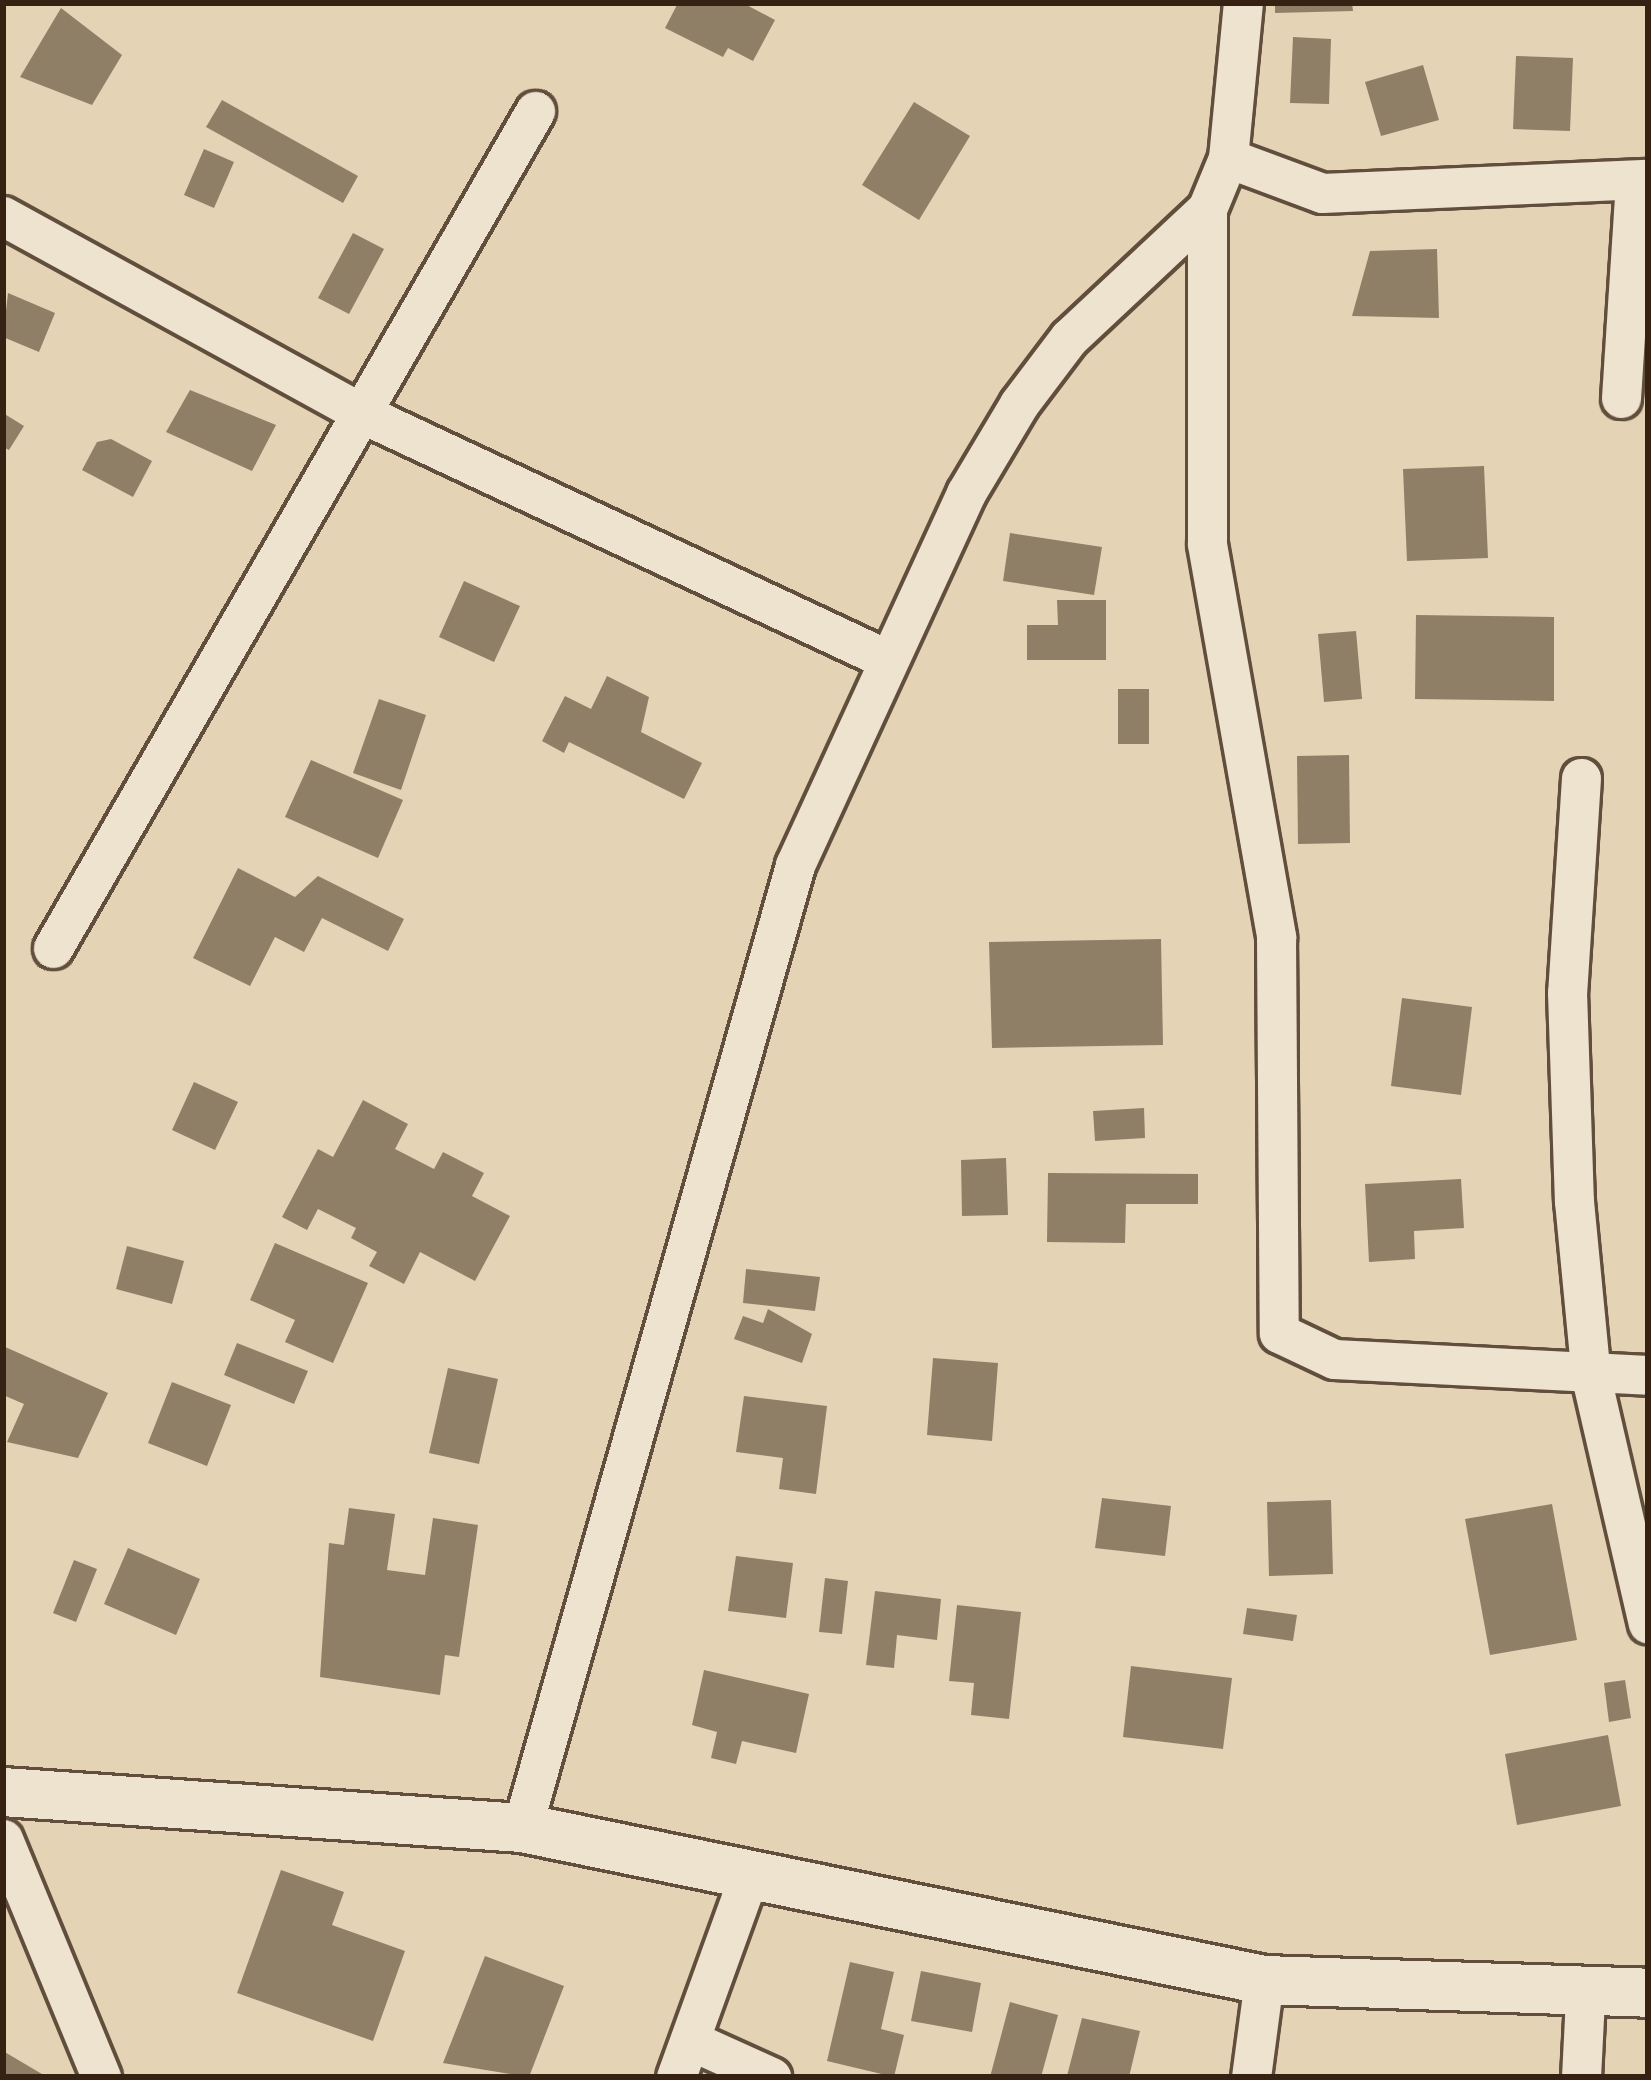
<!DOCTYPE html>
<style>
body{margin:0}
#map{position:relative;width:1651px;height:2080px;overflow:hidden;background:#e4d4b5;font-family:"Sorts Mill Goudy",serif}
div>[style]{position:absolute}
[style*='--x']{left:calc(var(--x)*1px);top:calc(var(--y)*1px);width:calc(var(--w)*1px);rotate:calc(var(--a)*1deg)}
.building>*{inset:0;background:#907f67}
.roads{filter:drop-shadow(3px 0 #614e3c) drop-shadow(-3px 0 #614e3c) drop-shadow(0 3px #614e3c) drop-shadow(0 -3px #614e3c)}
.minor>*{height:39px;margin:-19.5px;padding:0 19.5px;transform-origin:19.5px;border-radius:19.5px;background:#ede3cf}
.tertiary>*{height:48px;margin:-24px;padding:0 24px;transform-origin:24px;border-radius:24px;background:#ede3cf}
span{translate:-50% -50%;white-space:nowrap;text-align:center;line-height:1.15;-webkit-text-stroke:9px #ede3cf;paint-order:stroke}
.frame{position:absolute;inset:0;border:6px solid #352213;pointer-events:none}
</style>
<div id="map">
<div class="building">
<div style="clip-path:polygon(678px 3px,743px 3px,775px 20px,753px 61px,728px 48px,723px 57px,665px 28px)"></div>
<div style="clip-path:polygon(1275px 3px,1352px 3px,1353px 11px,1275px 13px)"></div>
<div style="clip-path:polygon(61px 8px,122px 55px,92px 105px,20px 77px)"></div>
<div style="clip-path:polygon(1293px 37px,1331px 39px,1329px 104px,1290px 103px)"></div>
<div style="clip-path:polygon(1516px 56px,1573px 58px,1570px 131px,1513px 129px)"></div>
<div style="clip-path:polygon(1423px 65px,1439px 120px,1381px 136px,1365px 82px)"></div>
<div style="clip-path:polygon(222px 100px,358px 176px,343px 203px,206px 127px)"></div>
<div style="clip-path:polygon(914px 102px,970px 136px,919px 220px,862px 185px)"></div>
<div style="clip-path:polygon(204px 149px,234px 162px,214px 208px,184px 195px)"></div>
<div style="clip-path:polygon(353px 233px,384px 249px,349px 314px,318px 298px)"></div>
<div style="clip-path:polygon(1437px 249px,1439px 318px,1352px 316px,1370px 251px)"></div>
<div style="clip-path:polygon(8px 293px,55px 313px,39px 352px,3px 337px)"></div>
<div style="clip-path:polygon(190px 390px,276px 425px,252px 471px,166px 432px)"></div>
<div style="clip-path:polygon(3px 413px,24px 426px,9px 450px,3px 447px)"></div>
<div style="clip-path:polygon(111px 439px,152px 461px,133px 497px,82px 470px,97px 442px)"></div>
<div style="clip-path:polygon(1484px 466px,1488px 558px,1407px 561px,1403px 469px)"></div>
<div style="clip-path:polygon(1010px 533px,1102px 547px,1094px 595px,1003px 581px)"></div>
<div style="clip-path:polygon(464px 581px,520px 606px,494px 662px,439px 637px)"></div>
<div style="clip-path:polygon(1057px 600px,1106px 600px,1106px 660px,1027px 660px,1027px 625px,1058px 625px)"></div>
<div style="clip-path:polygon(1416px 615px,1554px 617px,1554px 701px,1415px 699px)"></div>
<div style="clip-path:polygon(1356px 631px,1362px 699px,1324px 702px,1318px 634px)"></div>
<div style="clip-path:polygon(607px 676px,649px 697px,641px 732px,702px 763px,684px 799px,569px 742px,564px 753px,542px 741px,565px 696px,591px 709px)"></div>
<div style="clip-path:polygon(1118px 689px,1149px 689px,1149px 744px,1118px 744px)"></div>
<div style="clip-path:polygon(379px 699px,426px 715px,401px 790px,353px 773px)"></div>
<div style="clip-path:polygon(1349px 755px,1350px 843px,1298px 844px,1297px 756px)"></div>
<div style="clip-path:polygon(311px 760px,403px 800px,378px 858px,285px 817px)"></div>
<div style="clip-path:polygon(238px 868px,295px 897px,318px 876px,404px 919px,388px 951px,322px 918px,304px 952px,275px 937px,250px 986px,193px 958px)"></div>
<div style="clip-path:polygon(1161px 939px,1163px 1045px,992px 1048px,989px 942px)"></div>
<div style="clip-path:polygon(1402px 998px,1472px 1007px,1461px 1095px,1391px 1086px)"></div>
<div style="clip-path:polygon(194px 1082px,238px 1102px,215px 1150px,172px 1130px)"></div>
<div style="clip-path:polygon(363px 1100px,408px 1124px,395px 1149px,434px 1169px,443px 1152px,484px 1173px,472px 1196px,510px 1216px,475px 1281px,420px 1252px,404px 1284px,369px 1266px,377px 1252px,351px 1238px,356px 1228px,318px 1209px,307px 1230px,282px 1217px,318px 1149px,333px 1157px)"></div>
<div style="clip-path:polygon(1144px 1108px,1145px 1138px,1095px 1141px,1093px 1111px)"></div>
<div style="clip-path:polygon(1006px 1158px,1008px 1215px,962px 1216px,961px 1160px)"></div>
<div style="clip-path:polygon(1048px 1173px,1198px 1174px,1198px 1204px,1126px 1204px,1125px 1243px,1047px 1242px)"></div>
<div style="clip-path:polygon(1461px 1179px,1464px 1228px,1414px 1231px,1415px 1259px,1369px 1262px,1365px 1184px)"></div>
<div style="clip-path:polygon(275px 1243px,368px 1283px,333px 1363px,285px 1342px,295px 1320px,250px 1300px)"></div>
<div style="clip-path:polygon(127px 1246px,184px 1261px,172px 1304px,116px 1289px)"></div>
<div style="clip-path:polygon(746px 1269px,820px 1277px,815px 1311px,743px 1303px)"></div>
<div style="clip-path:polygon(768px 1309px,812px 1334px,802px 1363px,734px 1339px,743px 1316px,763px 1323px)"></div>
<div style="clip-path:polygon(237px 1343px,308px 1371px,294px 1404px,224px 1375px)"></div>
<div style="clip-path:polygon(3px 1346px,108px 1393px,78px 1458px,7px 1442px,24px 1404px,3px 1395px)"></div>
<div style="clip-path:polygon(933px 1358px,998px 1363px,992px 1441px,927px 1435px)"></div>
<div style="clip-path:polygon(448px 1368px,498px 1379px,479px 1464px,429px 1453px)"></div>
<div style="clip-path:polygon(172px 1382px,231px 1405px,207px 1466px,148px 1443px)"></div>
<div style="clip-path:polygon(744px 1396px,827px 1406px,816px 1494px,779px 1489px,783px 1458px,736px 1452px)"></div>
<div style="clip-path:polygon(1102px 1498px,1171px 1506px,1165px 1556px,1095px 1548px)"></div>
<div style="clip-path:polygon(1331px 1500px,1333px 1574px,1269px 1576px,1267px 1502px)"></div>
<div style="clip-path:polygon(1552px 1504px,1577px 1640px,1490px 1655px,1465px 1519px)"></div>
<div style="clip-path:polygon(349px 1508px,395px 1514px,387px 1570px,425px 1575px,433px 1518px,478px 1525px,459px 1657px,445px 1655px,440px 1695px,320px 1677px,329px 1543px,344px 1545px)"></div>
<div style="clip-path:polygon(128px 1548px,200px 1579px,176px 1635px,104px 1604px)"></div>
<div style="clip-path:polygon(736px 1556px,793px 1563px,786px 1618px,728px 1611px)"></div>
<div style="clip-path:polygon(74px 1560px,97px 1569px,76px 1622px,53px 1613px)"></div>
<div style="clip-path:polygon(825px 1578px,848px 1581px,842px 1634px,819px 1632px)"></div>
<div style="clip-path:polygon(875px 1591px,941px 1599px,937px 1640px,897px 1635px,894px 1668px,866px 1665px)"></div>
<div style="clip-path:polygon(957px 1605px,1021px 1612px,1009px 1719px,971px 1715px,974px 1683px,949px 1681px)"></div>
<div style="clip-path:polygon(1247px 1608px,1297px 1615px,1293px 1641px,1243px 1634px)"></div>
<div style="clip-path:polygon(1131px 1666px,1232px 1678px,1223px 1749px,1123px 1737px)"></div>
<div style="clip-path:polygon(704px 1670px,809px 1694px,796px 1753px,742px 1741px,736px 1764px,711px 1758px,717px 1732px,692px 1725px)"></div>
<div style="clip-path:polygon(1625px 1680px,1631px 1718px,1609px 1722px,1604px 1683px)"></div>
<div style="clip-path:polygon(1608px 1735px,1621px 1806px,1517px 1825px,1505px 1754px)"></div>
<div style="clip-path:polygon(281px 1870px,344px 1892px,332px 1925px,405px 1951px,373px 2041px,237px 1993px)"></div>
<div style="clip-path:polygon(485px 1956px,564px 1986px,529px 2077px,443px 2063px)"></div>
<div style="clip-path:polygon(850px 1962px,894px 1972px,881px 2029px,904px 2035px,894px 2077px,827px 2061px)"></div>
<div style="clip-path:polygon(921px 1971px,981px 1983px,972px 2032px,911px 2021px)"></div>
<div style="clip-path:polygon(1010px 2002px,1058px 2015px,1041px 2077px,990px 2077px)"></div>
<div style="clip-path:polygon(1082px 2018px,1140px 2031px,1129px 2077px,1067px 2076px)"></div>
<div style="clip-path:polygon(3px 2051px,47px 2077px,3px 2077px)"></div>
</div>
<div class="roads">
<div class="minor">
<div style="--x:1228;--y:158;--w:100;--a:20.4"></div>
<div style="--x:1322;--y:193;--w:326;--a:-2.5"></div>
<div style="--x:1207;--y:209;--w:335;--a:90"></div>
<div style="--x:1207;--y:544;--w:399;--a:80"></div>
<div style="--x:1276;--y:937;--w:396;--a:89.6"></div>
<div style="--x:1279;--y:1333;--w:61;--a:25.3"></div>
<div style="--x:1334;--y:1359;--w:314;--a:2.9"></div>
<div style="--x:3;--y:216;--w:406;--a:28.8"></div>
<div style="--x:359;--y:412;--w:582;--a:25.11"></div>
<div style="--x:1621;--y:398;--w:215;--a:-86.3"></div>
<div style="--x:1581;--y:778;--w:214;--a:93.7"></div>
<div style="--x:1567;--y:992;--w:209;--a:88.1"></div>
<div style="--x:1574;--y:1201;--w:177;--a:84.5"></div>
<div style="--x:1591;--y:1377;--w:253;--a:77"></div>
<div style="--x:53;--y:948;--w:966;--a:-60.06"></div>
<div style="--x:522;--y:1828;--w:1001;--a:-74.17"></div>
<div style="--x:795;--y:865;--w:409;--a:-65.3"></div>
<div style="--x:966;--y:493;--w:104;--a:-59.2"></div>
<div style="--x:1019;--y:404;--w:83;--a:-52.9"></div>
<div style="--x:1069;--y:338;--w:189;--a:-43.1"></div>
<div style="--x:1207;--y:209;--w:55;--a:-67.6"></div>
<div style="--x:1228;--y:158;--w:156;--a:-84.5"></div>
<div style="--x:3;--y:1839;--w:257;--a:67.6"></div>
<div style="--x:694;--y:2042;--w:85;--a:24.4"></div>
<div style="--x:676;--y:2077;--w:208;--a:-70.1"></div>
<div style="--x:1251;--y:2077;--w:98;--a:-82.4"></div>
<div style="--x:1581;--y:2077;--w:78;--a:-87.1"></div>
</div>
<div class="tertiary">
<div style="--x:3;--y:1792;--w:520;--a:3.97"></div>
<div style="--x:522;--y:1828;--w:757;--a:11.58"></div>
<div style="--x:1264;--y:1980;--w:384;--a:1.9"></div>
</div>
</div>
<div class="frame"></div>
</div>
